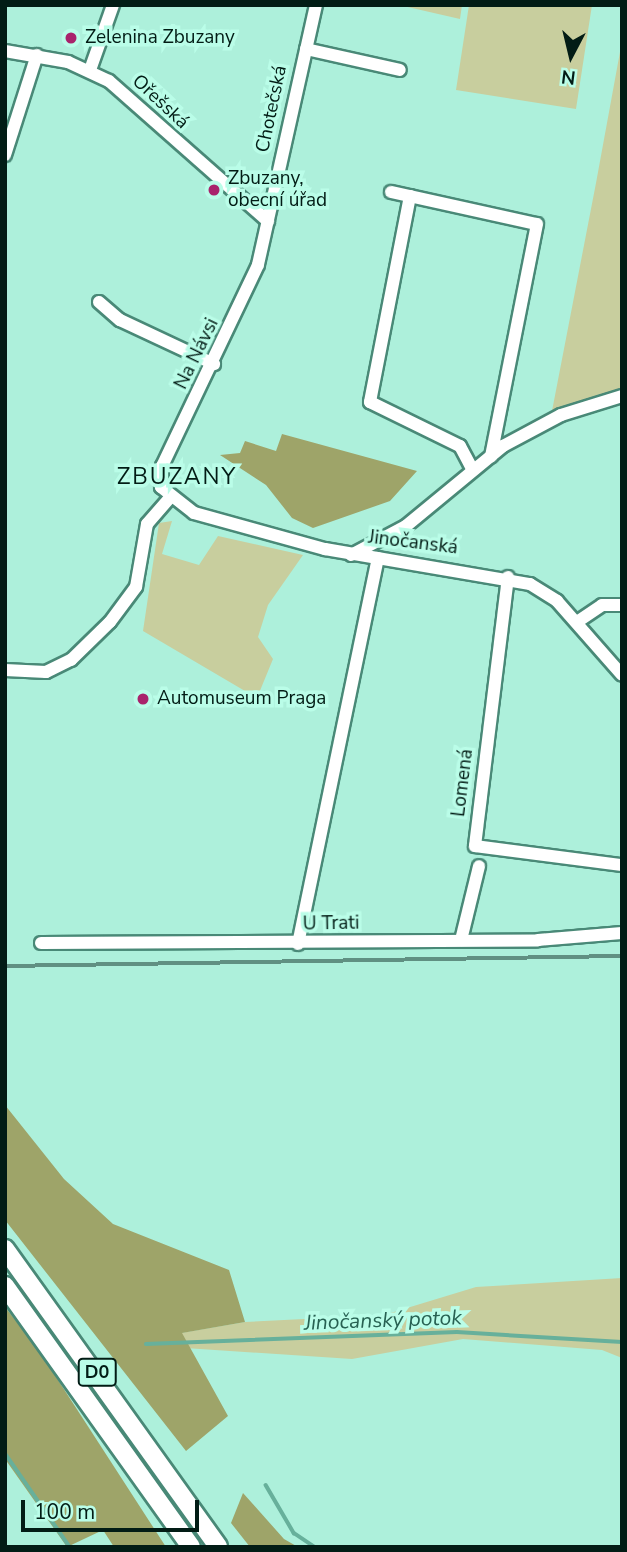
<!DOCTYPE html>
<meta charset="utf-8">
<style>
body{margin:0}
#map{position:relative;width:627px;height:1552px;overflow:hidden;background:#adf0db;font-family:"Nunito Sans",sans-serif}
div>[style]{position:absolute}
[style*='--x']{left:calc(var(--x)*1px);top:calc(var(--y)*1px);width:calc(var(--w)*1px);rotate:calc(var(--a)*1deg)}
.green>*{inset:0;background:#c8ce9e}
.forest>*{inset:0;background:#9ea469}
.stream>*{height:3.5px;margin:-1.75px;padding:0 1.75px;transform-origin:1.75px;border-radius:1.75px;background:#67b09b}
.roads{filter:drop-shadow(2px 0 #498977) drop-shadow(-2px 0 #498977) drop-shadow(0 2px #498977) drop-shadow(0 -2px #498977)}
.minor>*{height:12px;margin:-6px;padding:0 6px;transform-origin:6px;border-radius:6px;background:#fff}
.highway>*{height:18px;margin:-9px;padding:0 9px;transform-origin:9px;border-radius:9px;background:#fff}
.rail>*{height:3.5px;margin:-1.75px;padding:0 1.75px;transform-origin:1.75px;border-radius:1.75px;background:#609082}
.dots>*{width:19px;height:19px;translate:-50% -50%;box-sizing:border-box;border:4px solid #bafde8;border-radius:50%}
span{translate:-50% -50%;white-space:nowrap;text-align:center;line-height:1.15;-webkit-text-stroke:7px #bafde8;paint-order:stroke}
.shield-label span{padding:2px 5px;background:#bafde8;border:2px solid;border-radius:5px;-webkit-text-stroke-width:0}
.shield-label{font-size:18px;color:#021c15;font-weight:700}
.poi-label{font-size:19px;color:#021c15}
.left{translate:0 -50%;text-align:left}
.street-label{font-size:19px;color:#021c15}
.water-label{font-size:21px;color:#276152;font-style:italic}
.quarter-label{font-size:23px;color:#021c15;letter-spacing:2px}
.frame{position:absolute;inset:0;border:7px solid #021c15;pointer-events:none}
.north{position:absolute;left:536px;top:21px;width:70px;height:70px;-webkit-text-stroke:5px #bafde8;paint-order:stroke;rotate:187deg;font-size:19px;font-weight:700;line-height:28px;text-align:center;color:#021c15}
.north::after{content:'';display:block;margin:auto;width:24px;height:32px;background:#021c15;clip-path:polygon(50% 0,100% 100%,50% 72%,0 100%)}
.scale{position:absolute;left:21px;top:1500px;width:178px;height:32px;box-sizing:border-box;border:4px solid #021c15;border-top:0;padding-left:9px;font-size:21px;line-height:24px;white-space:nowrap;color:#021c15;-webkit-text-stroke:5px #bafde8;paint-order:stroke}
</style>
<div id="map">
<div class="green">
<div style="clip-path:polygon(399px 5px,462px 5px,460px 19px)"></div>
<div style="clip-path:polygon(469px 5px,592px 5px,576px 109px,456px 90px)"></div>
<div style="clip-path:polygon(622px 41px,622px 390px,552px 411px,596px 183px)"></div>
<div style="clip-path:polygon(172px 521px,162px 554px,199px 565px,218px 536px,303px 555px,268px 605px,258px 637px,273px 659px,257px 698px,143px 631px,159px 523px)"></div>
<div style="clip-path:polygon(622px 1278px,622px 1358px,602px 1350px,463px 1339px,352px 1359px,185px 1348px,181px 1333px,245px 1322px,384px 1315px,476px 1287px)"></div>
</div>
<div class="forest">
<div style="clip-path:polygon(282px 434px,417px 471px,390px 501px,313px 528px,292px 518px,266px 485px,220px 455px,240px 453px,245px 441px,276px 451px)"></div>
<div style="clip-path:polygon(5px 1105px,64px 1179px,113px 1224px,229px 1270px,245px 1322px,182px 1333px,228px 1416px,186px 1451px,5px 1220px)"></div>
<div style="clip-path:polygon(5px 1307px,36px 1346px,166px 1547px,114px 1547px,103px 1530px,67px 1547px,5px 1459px)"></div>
<div style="clip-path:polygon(243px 1493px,284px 1539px,298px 1547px,250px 1547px,231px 1523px)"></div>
</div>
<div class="stream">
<div style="--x:146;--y:1344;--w:311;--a:-2.2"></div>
<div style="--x:457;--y:1332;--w:165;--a:3.5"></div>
<div style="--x:5;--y:1453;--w:114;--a:55.3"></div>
<div style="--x:266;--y:1485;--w:56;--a:59.7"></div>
<div style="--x:294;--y:1533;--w:25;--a:34"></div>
</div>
<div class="roads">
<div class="minor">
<div style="--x:316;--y:5;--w:266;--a:102.6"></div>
<div style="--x:258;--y:265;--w:223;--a:115.5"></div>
<div style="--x:162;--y:466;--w:21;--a:93"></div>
<div style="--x:161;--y:487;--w:42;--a:38.2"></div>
<div style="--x:194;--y:513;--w:136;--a:15.4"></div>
<div style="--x:325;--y:549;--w:208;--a:9.7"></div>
<div style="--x:530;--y:584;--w:32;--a:32"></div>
<div style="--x:557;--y:601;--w:98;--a:48.7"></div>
<div style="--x:306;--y:49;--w:96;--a:12.6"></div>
<div style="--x:5;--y:51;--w:64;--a:9.9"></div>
<div style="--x:68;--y:62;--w:45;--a:24.9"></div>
<div style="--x:109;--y:81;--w:212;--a:41.4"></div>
<div style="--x:90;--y:70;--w:69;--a:-70.5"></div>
<div style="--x:5;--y:155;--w:105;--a:-72.3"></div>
<div style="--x:391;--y:192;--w:149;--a:12.4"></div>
<div style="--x:537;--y:224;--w:237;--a:101.2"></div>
<div style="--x:410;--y:196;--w:210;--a:101"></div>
<div style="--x:370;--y:402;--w:100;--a:26.1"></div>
<div style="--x:460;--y:446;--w:27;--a:62"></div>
<div style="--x:99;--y:302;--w:28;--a:41"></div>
<div style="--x:120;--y:320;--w:104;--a:25.1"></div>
<div style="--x:351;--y:555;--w:62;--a:-27.8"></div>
<div style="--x:406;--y:526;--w:126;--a:-39.5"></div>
<div style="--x:503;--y:446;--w:66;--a:-28.1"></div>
<div style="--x:561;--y:415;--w:64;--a:-17.3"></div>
<div style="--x:508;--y:577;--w:271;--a:97"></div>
<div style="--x:475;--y:846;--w:148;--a:7.4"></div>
<div style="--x:577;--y:622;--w:30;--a:-34"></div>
<div style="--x:602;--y:605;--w:20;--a:0"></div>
<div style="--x:5;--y:670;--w:41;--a:2.8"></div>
<div style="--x:46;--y:672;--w:28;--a:-26"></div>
<div style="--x:71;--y:660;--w:54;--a:-44.3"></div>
<div style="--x:110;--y:622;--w:44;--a:-53.4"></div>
<div style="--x:136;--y:587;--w:64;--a:-80.1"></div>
<div style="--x:147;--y:524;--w:33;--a:-49"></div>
<div style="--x:461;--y:940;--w:76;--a:-76.3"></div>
<div style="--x:41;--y:943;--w:497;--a:-0.3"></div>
<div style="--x:538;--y:940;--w:84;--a:-4.8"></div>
<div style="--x:298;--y:944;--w:394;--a:-78.3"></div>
</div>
<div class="highway">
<div style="--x:5;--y:1249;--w:366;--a:54.4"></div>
<div style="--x:5;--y:1286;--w:320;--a:54.5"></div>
</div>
</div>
<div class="rail">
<div style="--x:5;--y:966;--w:617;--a:-0.93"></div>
</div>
<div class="dots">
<div style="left:71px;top:38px;background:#a9236c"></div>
<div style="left:214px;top:190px;background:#a9236c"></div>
<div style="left:143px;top:699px;background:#a9236c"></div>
</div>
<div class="shield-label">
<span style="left:97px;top:1372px">D0</span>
</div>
<div class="poi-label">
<span class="left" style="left:85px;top:38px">Zelenina Zbuzany</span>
<span class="left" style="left:228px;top:190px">Zbuzany,<br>obecní úřad</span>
<span class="left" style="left:157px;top:699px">Automuseum Praga</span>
</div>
<div class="street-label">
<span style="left:160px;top:102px;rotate:43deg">Ořešská</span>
<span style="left:272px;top:109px;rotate:-78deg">Chotečská</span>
<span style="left:197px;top:354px;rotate:-64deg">Na Návsi</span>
<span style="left:413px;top:543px;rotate:7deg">Jinočanská</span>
<span style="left:463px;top:783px;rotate:-83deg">Lomená</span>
<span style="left:331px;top:924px;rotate:-1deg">U Trati</span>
</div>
<div class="water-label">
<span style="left:383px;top:1320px;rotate:-2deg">Jinočanský potok</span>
</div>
<div class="quarter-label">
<span style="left:177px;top:477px">ZBUZANY</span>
</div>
<div class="frame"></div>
<div class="north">N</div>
<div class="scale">100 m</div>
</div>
